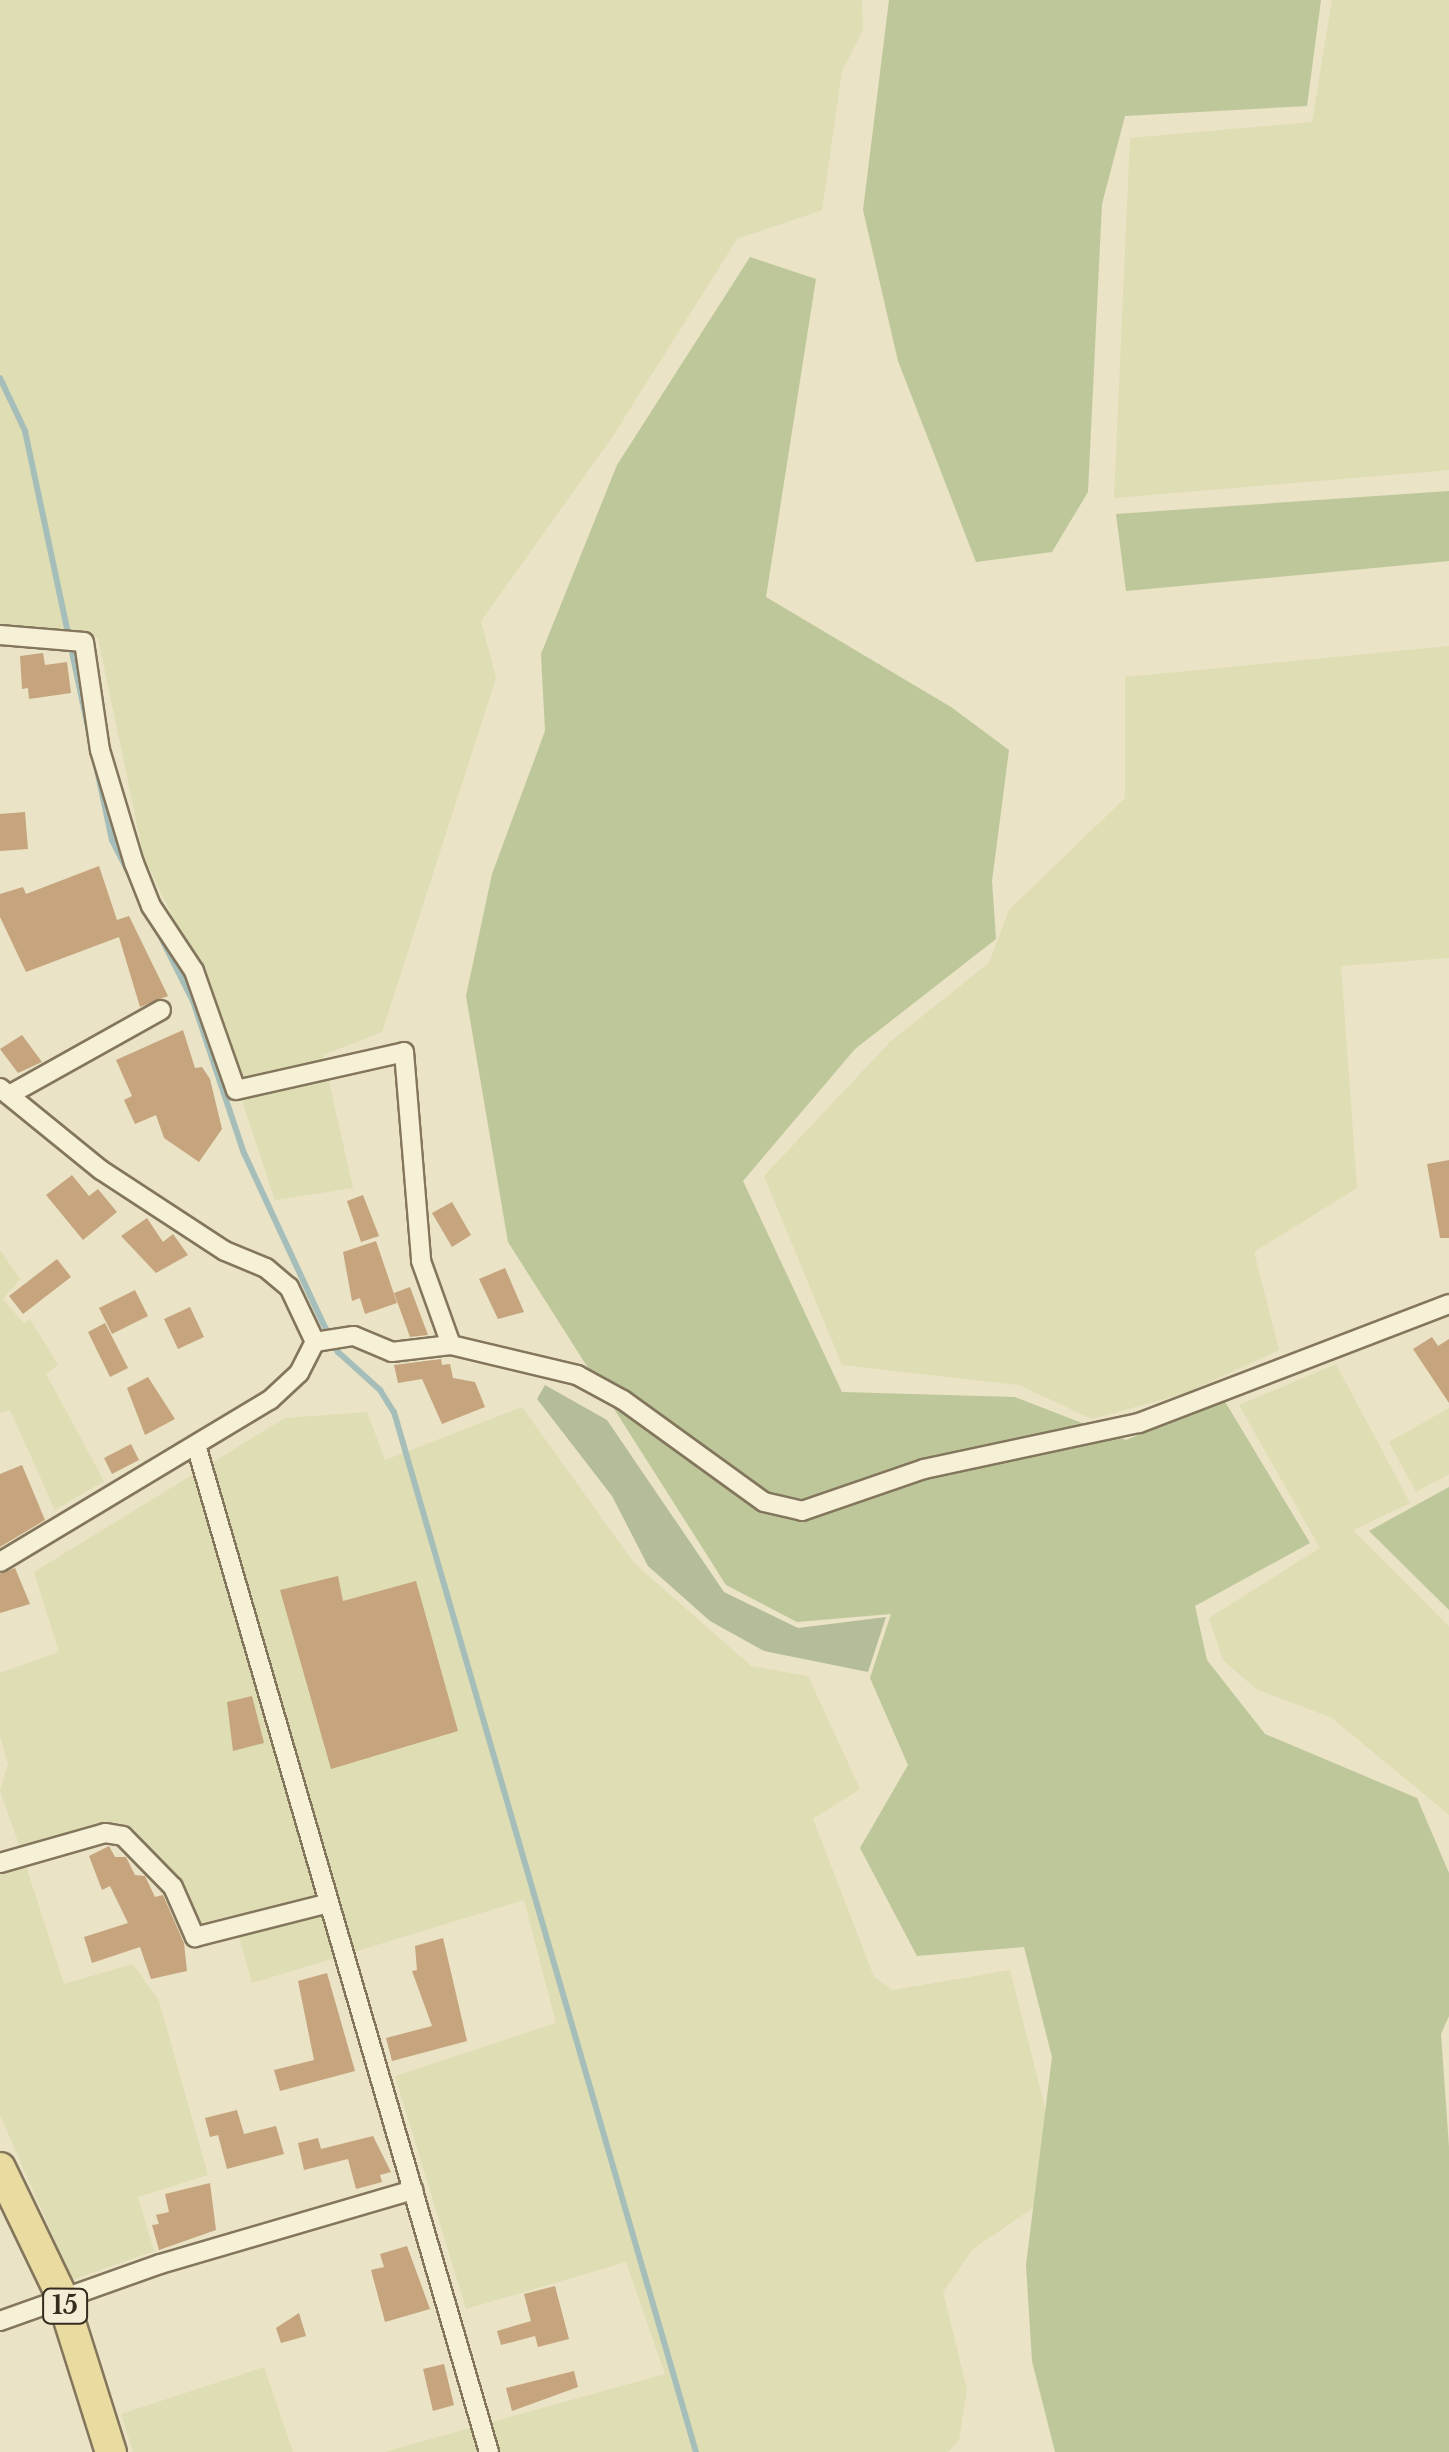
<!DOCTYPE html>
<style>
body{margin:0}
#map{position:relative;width:1449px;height:2452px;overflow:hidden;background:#eae3c5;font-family:"Libre Baskerville",serif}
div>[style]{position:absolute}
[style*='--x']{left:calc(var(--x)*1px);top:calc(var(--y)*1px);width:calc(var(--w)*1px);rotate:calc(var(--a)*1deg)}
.farmland>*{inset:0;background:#dfddb3}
.green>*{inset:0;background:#bdc79a}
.cemetery>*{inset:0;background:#b4bd98}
.stream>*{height:6px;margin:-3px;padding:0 3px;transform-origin:3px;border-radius:3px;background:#a6beba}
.building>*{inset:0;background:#c5a47e}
.roads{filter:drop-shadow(2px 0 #83765c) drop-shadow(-2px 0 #83765c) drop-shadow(0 2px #83765c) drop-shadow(0 -2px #83765c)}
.minor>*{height:18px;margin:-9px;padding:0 9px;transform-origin:9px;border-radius:9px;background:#f6f0d7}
.primary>*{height:30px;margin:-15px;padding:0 15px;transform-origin:15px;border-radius:15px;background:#eadca0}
span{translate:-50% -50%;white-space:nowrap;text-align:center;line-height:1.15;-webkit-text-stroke:8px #f2edd4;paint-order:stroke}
.shield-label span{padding:2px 8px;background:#f2edd4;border:2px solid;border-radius:8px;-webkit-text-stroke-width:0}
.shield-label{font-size:25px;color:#352c1f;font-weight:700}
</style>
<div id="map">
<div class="farmland">
<div style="clip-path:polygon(0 0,862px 0,863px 30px,842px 71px,822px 210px,737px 239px,613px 436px,481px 621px,496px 678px,382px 1032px,323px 1055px,353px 1188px,275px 1200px,198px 968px,144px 858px,98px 638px,0 624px)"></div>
<div style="clip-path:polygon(1332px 0,1449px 0,1449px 470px,1114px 498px,1130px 138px,1312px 122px)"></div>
<div style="clip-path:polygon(1449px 646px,1449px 958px,1341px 966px,1357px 1188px,1254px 1252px,1279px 1350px,1186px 1393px,1092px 1419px,1019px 1385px,842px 1365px,764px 1176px,890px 1042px,989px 963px,1009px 910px,1125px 798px,1125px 677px)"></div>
<div style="clip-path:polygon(0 1250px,20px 1279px,3px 1299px,24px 1324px,30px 1319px,58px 1365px,46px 1374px,104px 1481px,55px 1510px,10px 1410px,0 1413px)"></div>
<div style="clip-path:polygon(1336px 1364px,1410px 1503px,1353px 1530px,1449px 1627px,1449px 1815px,1332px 1718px,1256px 1689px,1223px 1660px,1209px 1618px,1320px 1548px,1239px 1405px)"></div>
<div style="clip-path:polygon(522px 1407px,634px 1563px,751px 1666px,808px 1676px,860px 1789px,813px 1819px,874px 1977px,893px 1990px,1010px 1970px,1065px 2186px,973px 2249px,943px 2292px,967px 2389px,959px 2440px,948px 2452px,384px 2452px,665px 2374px,626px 2262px,466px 2309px,395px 2076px,556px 2023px,524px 1900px,252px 1983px,233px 1915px,201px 1923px,183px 1883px,132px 1827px,116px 1822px,21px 1850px,0 1791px,8px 1764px,0 1736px,0 1673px,59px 1652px,34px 1572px,285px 1418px,367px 1412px,385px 1460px)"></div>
<div style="clip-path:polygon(1449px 1408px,1449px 1474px,1416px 1492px,1389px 1442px)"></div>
<div style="clip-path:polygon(26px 1866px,64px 1984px,133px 1964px,159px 2001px,208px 2175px,138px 2197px,154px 2251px,72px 2280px,0 2115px,0 1874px)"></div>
<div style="clip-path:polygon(264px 2367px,293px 2452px,133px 2452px,121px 2414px)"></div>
</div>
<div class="green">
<div style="clip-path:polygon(889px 0,1321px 0,1307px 106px,1125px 116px,1102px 204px,1088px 492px,1052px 552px,976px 562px,898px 361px,863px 210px)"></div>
<div style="clip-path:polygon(750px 257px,816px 279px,766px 597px,951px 707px,1009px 750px,992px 881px,996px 939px,855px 1049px,743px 1181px,842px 1392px,1015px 1397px,1126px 1440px,1224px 1400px,1310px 1543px,1195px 1606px,1207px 1660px,1265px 1734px,1417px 1798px,1449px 1873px,1449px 2016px,1441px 2034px,1449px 2147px,1449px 2452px,1055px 2452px,1032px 2361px,1026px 2265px,1052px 2057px,1024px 1947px,917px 1956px,860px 1848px,908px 1765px,870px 1678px,891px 1614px,797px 1622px,726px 1585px,508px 1242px,466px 996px,492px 874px,545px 731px,541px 654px,617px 465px)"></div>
<div style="clip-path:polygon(1449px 491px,1449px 561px,1126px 591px,1116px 514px)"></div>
<div style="clip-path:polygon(1449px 1487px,1449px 1610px,1369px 1531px)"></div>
</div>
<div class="cemetery">
<div style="clip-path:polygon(545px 1385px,607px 1420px,724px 1592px,798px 1628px,886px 1617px,868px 1672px,764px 1651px,710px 1621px,648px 1566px,612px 1496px,537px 1399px)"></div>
</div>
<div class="stream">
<div style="--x:0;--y:378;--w:59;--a:64.7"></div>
<div style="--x:25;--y:431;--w:418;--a:78"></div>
<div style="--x:112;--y:840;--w:180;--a:63.3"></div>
<div style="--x:193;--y:1001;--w:160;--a:71.5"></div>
<div style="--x:244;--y:1153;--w:187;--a:65.1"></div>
<div style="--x:323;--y:1323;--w:33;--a:63"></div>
<div style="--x:338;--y:1352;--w:57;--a:42.1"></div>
<div style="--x:380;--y:1390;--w:26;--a:58"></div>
<div style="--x:394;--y:1412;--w:1083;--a:73.81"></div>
</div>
<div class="building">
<div style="clip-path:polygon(43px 653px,45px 665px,67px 662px,71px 693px,29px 699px,28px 688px,22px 689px,20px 656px)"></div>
<div style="clip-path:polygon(25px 812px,28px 849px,0 851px,0 814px)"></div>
<div style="clip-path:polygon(99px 866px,117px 920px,129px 916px,168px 996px,140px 1007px,119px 937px,26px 972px,0 917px,0 894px,23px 887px,26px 894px)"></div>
<div style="clip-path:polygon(183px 1030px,195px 1068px,202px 1067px,210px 1079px,222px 1129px,199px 1162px,164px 1138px,156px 1115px,135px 1124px,124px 1100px,132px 1096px,116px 1060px)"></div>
<div style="clip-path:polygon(22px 1035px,42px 1062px,18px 1073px,0 1049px)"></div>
<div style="clip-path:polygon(1449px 1160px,1449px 1238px,1440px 1238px,1427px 1164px)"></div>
<div style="clip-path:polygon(72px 1175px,89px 1196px,98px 1189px,117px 1212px,83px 1240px,46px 1195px)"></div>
<div style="clip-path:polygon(363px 1195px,379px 1236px,361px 1242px,347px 1201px)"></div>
<div style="clip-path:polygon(452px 1202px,471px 1235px,452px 1247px,432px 1213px)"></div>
<div style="clip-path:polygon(147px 1218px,163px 1242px,173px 1234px,188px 1255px,156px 1273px,121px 1236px)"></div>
<div style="clip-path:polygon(376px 1241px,397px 1303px,365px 1314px,360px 1298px,352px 1301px,343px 1252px)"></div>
<div style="clip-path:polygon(57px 1259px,71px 1277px,23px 1314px,9px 1296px)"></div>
<div style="clip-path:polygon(505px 1268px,524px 1312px,498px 1319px,479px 1279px)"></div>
<div style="clip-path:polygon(410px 1287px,428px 1335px,410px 1337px,394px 1293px)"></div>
<div style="clip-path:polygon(135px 1290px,148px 1316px,112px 1334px,99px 1308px)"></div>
<div style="clip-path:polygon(190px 1307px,204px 1337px,178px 1349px,164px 1319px)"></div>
<div style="clip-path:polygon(105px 1323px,128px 1368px,110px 1377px,88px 1332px)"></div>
<div style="clip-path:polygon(1432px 1337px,1438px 1346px,1449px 1339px,1449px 1403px,1413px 1349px)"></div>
<div style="clip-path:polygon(441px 1359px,442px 1365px,450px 1364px,453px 1378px,475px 1382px,485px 1407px,442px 1424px,422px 1379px,398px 1383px,394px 1365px)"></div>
<div style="clip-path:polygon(148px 1377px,175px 1419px,145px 1435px,127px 1388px)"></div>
<div style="clip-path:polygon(131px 1444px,139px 1460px,112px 1474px,104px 1458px)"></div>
<div style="clip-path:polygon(22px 1465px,45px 1520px,0 1547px,0 1474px)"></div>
<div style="clip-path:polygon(15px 1568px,30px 1604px,0 1613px,0 1574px)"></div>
<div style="clip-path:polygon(338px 1576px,343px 1601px,416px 1581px,458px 1731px,331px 1769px,280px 1590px)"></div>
<div style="clip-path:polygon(252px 1696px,264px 1743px,233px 1751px,227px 1702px)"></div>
<div style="clip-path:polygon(109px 1846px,115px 1857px,126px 1857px,135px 1875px,145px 1876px,155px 1897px,163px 1895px,184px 1943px,187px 1971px,151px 1979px,140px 1947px,92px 1963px,84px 1937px,128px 1923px,110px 1886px,102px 1890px,89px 1856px)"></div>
<div style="clip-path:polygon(443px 1938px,467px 2041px,392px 2061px,386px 2038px,432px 2026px,412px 1971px,417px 1970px,415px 1946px)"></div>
<div style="clip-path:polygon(327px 1973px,355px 2071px,280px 2091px,274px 2070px,314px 2060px,298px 1981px)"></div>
<div style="clip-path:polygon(237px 2110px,244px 2134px,276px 2126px,284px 2154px,227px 2169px,218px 2135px,210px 2137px,205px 2118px)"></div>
<div style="clip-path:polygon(373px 2136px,391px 2172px,380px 2175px,382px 2182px,356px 2189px,348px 2159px,304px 2170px,298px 2143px,318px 2138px,321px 2149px)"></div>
<div style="clip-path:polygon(210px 2183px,216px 2230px,159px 2250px,152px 2225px,159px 2224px,156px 2215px,169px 2212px,165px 2194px)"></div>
<div style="clip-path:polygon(407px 2246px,430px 2309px,385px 2322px,371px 2270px,384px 2267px,380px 2254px)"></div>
<div style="clip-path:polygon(555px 2286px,569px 2339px,538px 2347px,535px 2336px,501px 2345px,497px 2331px,531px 2321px,524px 2294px)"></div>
<div style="clip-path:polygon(299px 2313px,306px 2336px,281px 2343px,276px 2328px)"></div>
<div style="clip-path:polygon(444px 2364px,454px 2405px,433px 2411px,423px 2369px)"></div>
<div style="clip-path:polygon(574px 2371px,578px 2387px,512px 2411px,506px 2388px)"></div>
</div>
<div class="roads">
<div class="minor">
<div style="--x:0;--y:635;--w:84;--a:4.8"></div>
<div style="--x:84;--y:642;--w:109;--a:81.6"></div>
<div style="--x:100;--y:750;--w:118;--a:73.3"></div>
<div style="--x:134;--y:863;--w:46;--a:68.4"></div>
<div style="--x:151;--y:906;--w:78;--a:56.5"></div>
<div style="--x:194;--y:971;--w:126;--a:70.6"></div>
<div style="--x:236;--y:1090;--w:172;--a:-12.7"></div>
<div style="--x:404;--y:1052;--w:210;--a:85.3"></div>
<div style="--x:421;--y:1261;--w:89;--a:70.3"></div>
<div style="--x:0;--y:1088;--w:130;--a:39.1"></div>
<div style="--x:101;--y:1170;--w:148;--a:33.2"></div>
<div style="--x:225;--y:1251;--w:44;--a:22.5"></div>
<div style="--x:266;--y:1268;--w:30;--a:40"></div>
<div style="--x:289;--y:1287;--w:61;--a:64.7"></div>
<div style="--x:9;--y:1095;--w:174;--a:-29.2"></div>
<div style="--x:315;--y:1342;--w:39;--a:-9"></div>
<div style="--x:354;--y:1336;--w:41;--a:22.8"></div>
<div style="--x:392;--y:1352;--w:59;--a:-6.8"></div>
<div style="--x:451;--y:1345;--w:130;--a:13.4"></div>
<div style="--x:577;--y:1375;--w:52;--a:28.5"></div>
<div style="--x:623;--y:1400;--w:174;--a:35.9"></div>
<div style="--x:764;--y:1502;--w:39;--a:13"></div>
<div style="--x:802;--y:1511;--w:129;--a:-19"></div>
<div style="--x:924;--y:1469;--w:220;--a:-12.1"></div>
<div style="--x:1139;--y:1423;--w:332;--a:-21"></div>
<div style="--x:196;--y:1445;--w:1049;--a:73.78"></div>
<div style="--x:0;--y:1562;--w:315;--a:-31"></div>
<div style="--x:270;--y:1400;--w:40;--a:-43"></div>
<div style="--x:299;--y:1373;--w:35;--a:-63"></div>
<div style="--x:0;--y:1863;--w:109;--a:-15.9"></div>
<div style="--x:105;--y:1833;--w:18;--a:9"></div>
<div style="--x:123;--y:1836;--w:71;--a:45.6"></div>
<div style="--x:173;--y:1887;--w:55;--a:66.3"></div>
<div style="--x:195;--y:1937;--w:138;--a:-14.2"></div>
<div style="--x:0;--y:2321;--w:170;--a:-19.6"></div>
<div style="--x:160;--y:2264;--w:264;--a:-16.3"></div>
</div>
<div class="primary">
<div style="--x:0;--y:2168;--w:143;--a:64.3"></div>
<div style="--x:62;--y:2297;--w:163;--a:72.5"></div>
</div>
</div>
<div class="shield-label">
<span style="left:65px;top:2306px">15</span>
</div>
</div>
